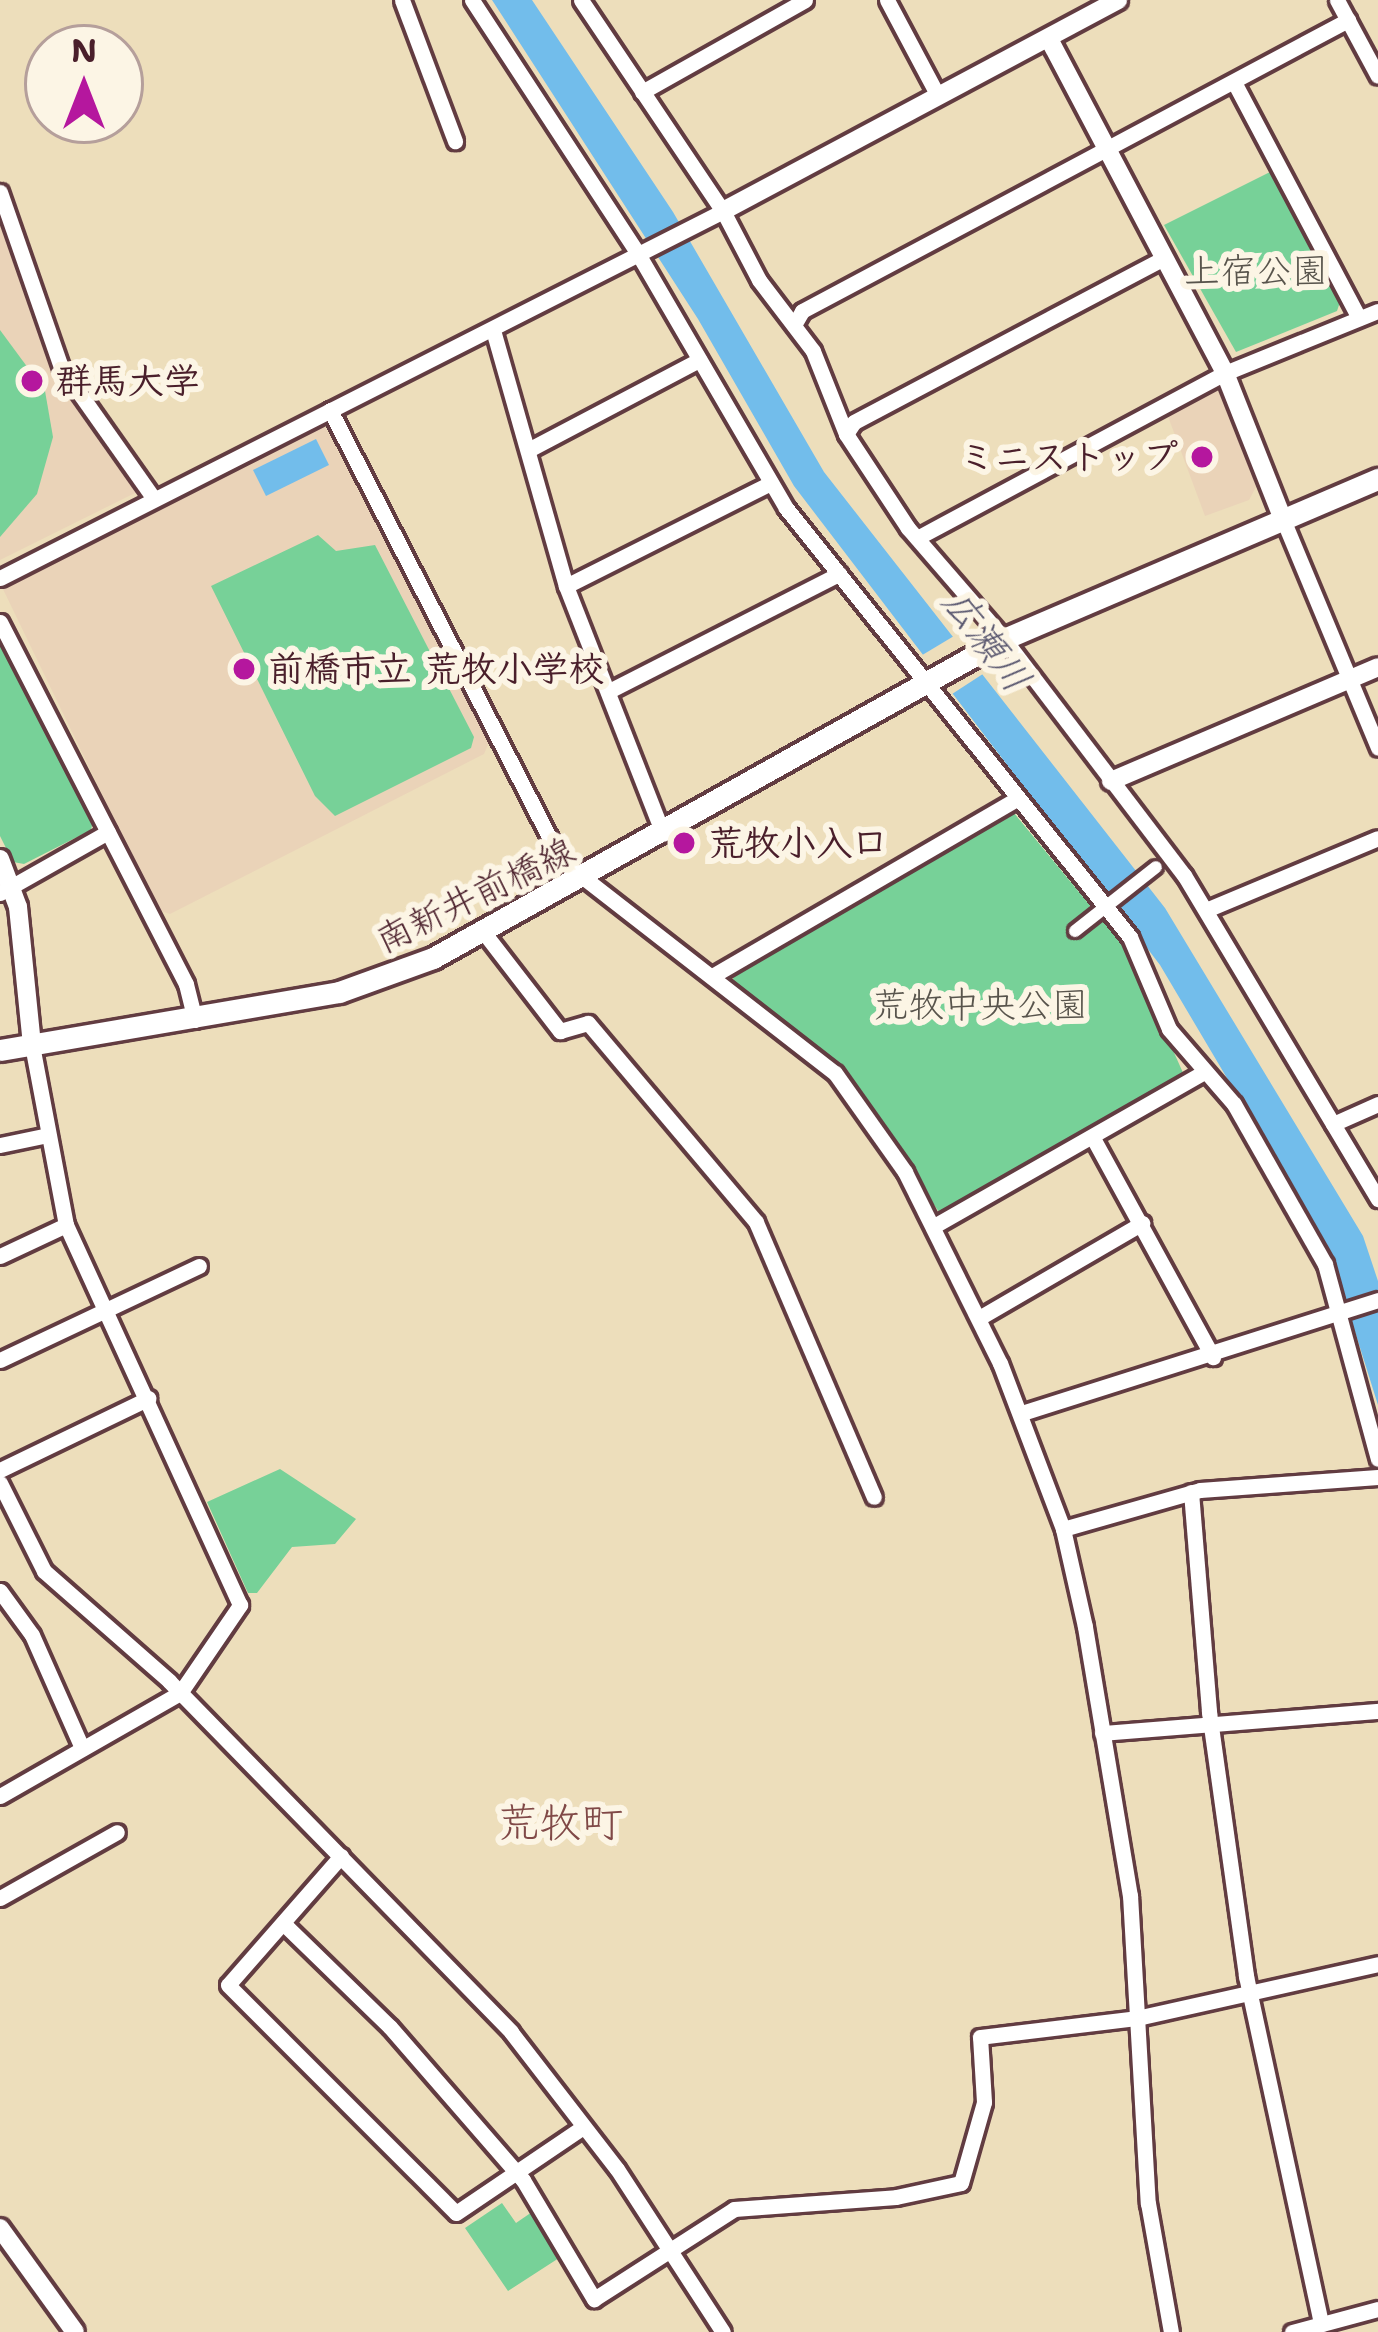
<!DOCTYPE html>
<meta charset="utf-8">
<style>
body{margin:0}
#map{position:relative;width:1378px;height:2332px;overflow:hidden;background:#eddebb;font-family:"Shantell Sans","Klee One",sans-serif}
div>[style]{position:absolute}
[style*='--x']{left:calc(var(--x)*1px);top:calc(var(--y)*1px);width:calc(var(--w)*1px);rotate:calc(var(--a)*1deg)}
.built>*{inset:0;background:#ead3b8}
.green>*{inset:0;background:#77d198}
.water>*{inset:0;background:#72bdeb}
.pier>*{inset:0;background:#eddebb}
.roads{filter:drop-shadow(3px 0 #623c41) drop-shadow(-3px 0 #623c41) drop-shadow(0 3px #623c41) drop-shadow(0 -3px #623c41)}
.pedestrian>*{height:12px;margin:-6px;padding:0 6px;transform-origin:6px;border-radius:6px;background:#fff}
.minor>*{height:15px;margin:-7.5px;padding:0 7.5px;transform-origin:7.5px;border-radius:7.5px;background:#fff}
.tertiary>*{height:18px;margin:-9px;padding:0 9px;transform-origin:9px;border-radius:9px;background:#fff}
.secondary>*{height:21px;margin:-10.5px;padding:0 10.5px;transform-origin:10.5px;border-radius:10.5px;background:#fff}
.dots>*{width:33px;height:33px;translate:-50% -50%;box-sizing:border-box;border:6px solid #fcf5e5;border-radius:50%}
span{translate:-50% -50%;white-space:nowrap;text-align:center;line-height:1.15;-webkit-text-stroke:12px #fcf5e5;paint-order:stroke}
.park-label{font-size:36px;color:#58544c}
.poi-label{font-size:36px;color:#4a1f2b;font-weight:700}
.left{translate:0 -50%;text-align:left}
.right{translate:-100% -50%;text-align:right}
.street-label{font-size:36px;color:#4a1f2b}
.water-label{font-size:39px;color:#58566e;font-style:italic}
.quarter-label{font-size:42px;color:#804947}
.north{position:absolute;left:24px;top:24px;width:120px;height:120px;box-sizing:border-box;background:#fcf5e5;border:3px solid #b59f9b;border-radius:50%;rotate:0deg;font-size:33px;font-weight:700;line-height:48px;text-align:center;color:#4a1f2b}
.north::after{content:'';display:block;margin:auto;width:42px;height:54px;background:#b5179e;clip-path:polygon(50% 0,100% 100%,50% 72%,0 100%)}
</style>
<div id="map">
<div class="built">
<div style="clip-path:polygon(0 218px,54px 367px,137px 492px,0 560px)"></div>
<div style="clip-path:polygon(1213px 390px,1221px 392px,1257px 485px,1249px 500px,1205px 516px,1166px 411px)"></div>
<div style="clip-path:polygon(316px 425px,326px 428px,489px 742px,484px 754px,170px 914px,158px 910px,1px 585px)"></div>
</div>
<div class="green">
<div style="clip-path:polygon(1272px 171px,1340px 302px,1337px 311px,1236px 352px,1164px 225px)"></div>
<div style="clip-path:polygon(0 330px,45px 391px,53px 437px,37px 494px,0 537px)"></div>
<div style="clip-path:polygon(318px 535px,336px 551px,375px 545px,474px 737px,471px 748px,335px 816px,315px 796px,211px 586px)"></div>
<div style="clip-path:polygon(0 638px,93px 821px,91px 830px,24px 864px,13px 862px,0 836px)"></div>
<div style="clip-path:polygon(1014px 813px,1130px 954px,1184px 1075px,939px 1212px,835px 1062px,733px 981px,734px 969px)"></div>
<div style="clip-path:polygon(280px 1469px,356px 1519px,335px 1544px,292px 1547px,257px 1593px,248px 1593px,207px 1502px)"></div>
<div style="clip-path:polygon(502px 2203px,516px 2223px,532px 2212px,559px 2258px,508px 2291px,465px 2228px)"></div>
</div>
<div class="water">
<div style="clip-path:polygon(492px 0,532px 0,673px 212px,824px 472px,1165px 908px,1363px 1236px,1378px 1281px,1378px 1405px,1330px 1252px,1160px 965px,794px 486px,698px 319px)"></div>
<div style="clip-path:polygon(316px 439px,329px 465px,266px 496px,253px 470px)"></div>
</div>
<div class="pier">
<div style="clip-path:polygon(959px 633px,989px 670px,949px 696px,919px 657px)"></div>
</div>
<div class="roads">
<div class="pedestrian">
<div style="--x:1075;--y:931;--w:103;--a:-38.3"></div>
</div>
<div class="minor">
<div style="--x:402;--y:0;--w:151;--a:69.4"></div>
<div style="--x:472;--y:0;--w:301;--a:56.8"></div>
<div style="--x:637;--y:252;--w:296;--a:59.8"></div>
<div style="--x:786;--y:508;--w:550;--a:51.28"></div>
<div style="--x:1130;--y:937;--w:100;--a:67"></div>
<div style="--x:1169;--y:1029;--w:99;--a:49.1"></div>
<div style="--x:1234;--y:1104;--w:184;--a:60.4"></div>
<div style="--x:1325;--y:1264;--w:202;--a:74.8"></div>
<div style="--x:581;--y:0;--w:254;--a:56.1"></div>
<div style="--x:723;--y:211;--w:78;--a:62.4"></div>
<div style="--x:759;--y:280;--w:89;--a:52.7"></div>
<div style="--x:813;--y:351;--w:89;--a:68.3"></div>
<div style="--x:846;--y:434;--w:113;--a:56.6"></div>
<div style="--x:908;--y:528;--w:147;--a:49.1"></div>
<div style="--x:1004;--y:639;--w:297;--a:52.7"></div>
<div style="--x:1184;--y:875;--w:378;--a:59.1"></div>
<div style="--x:887;--y:0;--w:109;--a:62"></div>
<div style="--x:1337;--y:0;--w:86;--a:61.7"></div>
<div style="--x:1234;--y:82;--w:267;--a:62.1"></div>
<div style="--x:642;--y:92;--w:187;--a:-29.4"></div>
<div style="--x:0;--y:192;--w:185;--a:70.8"></div>
<div style="--x:61;--y:367;--w:158;--a:54.8"></div>
<div style="--x:794;--y:325;--w:16;--a:-60"></div>
<div style="--x:802;--y:311;--w:619;--a:-28.06"></div>
<div style="--x:493;--y:330;--w:266;--a:74.1"></div>
<div style="--x:566;--y:586;--w:266;--a:68.6"></div>
<div style="--x:330;--y:410;--w:506;--a:62.83"></div>
<div style="--x:561;--y:860;--w:347;--a:37.9"></div>
<div style="--x:835;--y:1073;--w:121;--a:54.7"></div>
<div style="--x:905;--y:1172;--w:213;--a:63.6"></div>
<div style="--x:1000;--y:1363;--w:178;--a:69.2"></div>
<div style="--x:1063;--y:1529;--w:100;--a:77.3"></div>
<div style="--x:1085;--y:1627;--w:272;--a:80.5"></div>
<div style="--x:1130;--y:1895;--w:309;--a:86.7"></div>
<div style="--x:1148;--y:2203;--w:131;--a:79.9"></div>
<div style="--x:846;--y:434;--w:14;--a:-56"></div>
<div style="--x:854;--y:422;--w:351;--a:-27.9"></div>
<div style="--x:532;--y:448;--w:189;--a:-27.8"></div>
<div style="--x:1282;--y:517;--w:250;--a:67.4"></div>
<div style="--x:917;--y:538;--w:349;--a:-28.2"></div>
<div style="--x:1225;--y:373;--w:165;--a:-22.1"></div>
<div style="--x:0;--y:578;--w:811;--a:-26.91"></div>
<div style="--x:566;--y:586;--w:229;--a:-26.7"></div>
<div style="--x:0;--y:622;--w:407;--a:62.8"></div>
<div style="--x:186;--y:984;--w:37;--a:76"></div>
<div style="--x:611;--y:690;--w:256;--a:-27"></div>
<div style="--x:0;--y:893;--w:124;--a:-29.5"></div>
<div style="--x:1206;--y:910;--w:186;--a:-22.7"></div>
<div style="--x:485;--y:934;--w:123;--a:52.3"></div>
<div style="--x:560;--y:1031;--w:29;--a:-16"></div>
<div style="--x:588;--y:1023;--w:260;--a:49.8"></div>
<div style="--x:756;--y:1222;--w:299;--a:66.8"></div>
<div style="--x:714;--y:975;--w:350;--a:-30.2"></div>
<div style="--x:1333;--y:1124;--w:49;--a:-24"></div>
<div style="--x:1093;--y:1138;--w:250;--a:61.3"></div>
<div style="--x:0;--y:1145;--w:49;--a:-11.8"></div>
<div style="--x:934;--y:1226;--w:311;--a:-29.7"></div>
<div style="--x:0;--y:1256;--w:73;--a:-25.2"></div>
<div style="--x:979;--y:1318;--w:189;--a:-30.2"></div>
<div style="--x:0;--y:1360;--w:220;--a:-25.3"></div>
<div style="--x:1022;--y:1413;--w:374;--a:-17.6"></div>
<div style="--x:0;--y:1470;--w:165;--a:-25.8"></div>
<div style="--x:0;--y:1483;--w:98;--a:63.4"></div>
<div style="--x:44;--y:1571;--w:167;--a:41.3"></div>
<div style="--x:169;--y:1681;--w:490;--a:45.7"></div>
<div style="--x:511;--y:2032;--w:173;--a:52.3"></div>
<div style="--x:617;--y:2169;--w:194;--a:57"></div>
<div style="--x:1191;--y:1492;--w:221;--a:85.3"></div>
<div style="--x:1209;--y:1712;--w:267;--a:82"></div>
<div style="--x:1246;--y:1976;--w:356;--a:77.8"></div>
<div style="--x:1063;--y:1529;--w:142;--a:-15.9"></div>
<div style="--x:1200;--y:1490;--w:178;--a:-4.2"></div>
<div style="--x:0;--y:1591;--w:54;--a:54"></div>
<div style="--x:32;--y:1635;--w:124;--a:66.1"></div>
<div style="--x:1102;--y:1733;--w:277;--a:-4.6"></div>
<div style="--x:0;--y:1796;--w:207;--a:-29.8"></div>
<div style="--x:180;--y:1693;--w:107;--a:-55.7"></div>
<div style="--x:240;--y:1605;--w:418;--a:-114.6"></div>
<div style="--x:66;--y:1225;--w:183;--a:-100.7"></div>
<div style="--x:341;--y:1856;--w:171;--a:131.2"></div>
<div style="--x:228;--y:1985;--w:322;--a:45"></div>
<div style="--x:456;--y:2213;--w:153;--a:-34.1"></div>
<div style="--x:0;--y:1898;--w:134;--a:-29.4"></div>
<div style="--x:283;--y:1923;--w:149;--a:44.2"></div>
<div style="--x:390;--y:2027;--w:203;--a:49"></div>
<div style="--x:523;--y:2180;--w:139;--a:59.2"></div>
<div style="--x:594;--y:2299;--w:166;--a:-32.7"></div>
<div style="--x:734;--y:2209;--w:162;--a:-4.2"></div>
<div style="--x:896;--y:2197;--w:66;--a:-12.2"></div>
<div style="--x:961;--y:2183;--w:84;--a:-74.1"></div>
<div style="--x:984;--y:2102;--w:65;--a:-93.5"></div>
<div style="--x:980;--y:2037;--w:158;--a:-6.9"></div>
<div style="--x:1137;--y:2018;--w:247;--a:-12.6"></div>
<div style="--x:1292;--y:2332;--w:89;--a:-15"></div>
</div>
<div class="tertiary">
<div style="--x:1049;--y:39;--w:378;--a:62.2"></div>
<div style="--x:1225;--y:373;--w:155;--a:68.4"></div>
<div style="--x:723;--y:211;--w:448;--a:-28.1"></div>
<div style="--x:1111;--y:781;--w:290;--a:-23.1"></div>
<div style="--x:0;--y:859;--w:51;--a:69.4"></div>
<div style="--x:18;--y:907;--w:139;--a:84.2"></div>
<div style="--x:0;--y:2228;--w:128;--a:54.2"></div>
</div>
<div class="secondary">
<div style="--x:0;--y:1050;--w:344;--a:-9.7"></div>
<div style="--x:339;--y:992;--w:100;--a:-19.9"></div>
<div style="--x:433;--y:958;--w:654;--a:-29.19"></div>
<div style="--x:1004;--y:639;--w:407;--a:-23.2"></div>
</div>
</div>
<div class="dots">
<div style="left:32px;top:381px;background:#b5179e"></div>
<div style="left:1202px;top:457px;background:#b5179e"></div>
<div style="left:244px;top:669px;background:#b5179e"></div>
<div style="left:684px;top:843px;background:#b5179e"></div>
</div>
<div class="park-label">
<span style="left:1256px;top:271px">上宿公園</span>
<span style="left:980px;top:1005px">荒牧中央公園</span>
</div>
<div class="poi-label">
<span class="left" style="left:56px;top:381px">群馬大学</span>
<span class="right" style="left:1178px;top:457px">ミニストップ</span>
<span class="left" style="left:268px;top:669px">前橋市立 荒牧小学校</span>
<span class="left" style="left:708px;top:843px">荒牧小入口</span>
</div>
<div class="street-label">
<span style="left:475px;top:895px;rotate:-26deg">南新井前橋線</span>
</div>
<div class="water-label">
<span style="left:987px;top:640px;rotate:53deg">広瀬川</span>
</div>
<div class="quarter-label">
<span style="left:560px;top:1822px">荒牧町</span>
</div>
<div class="north">N</div>
</div>
